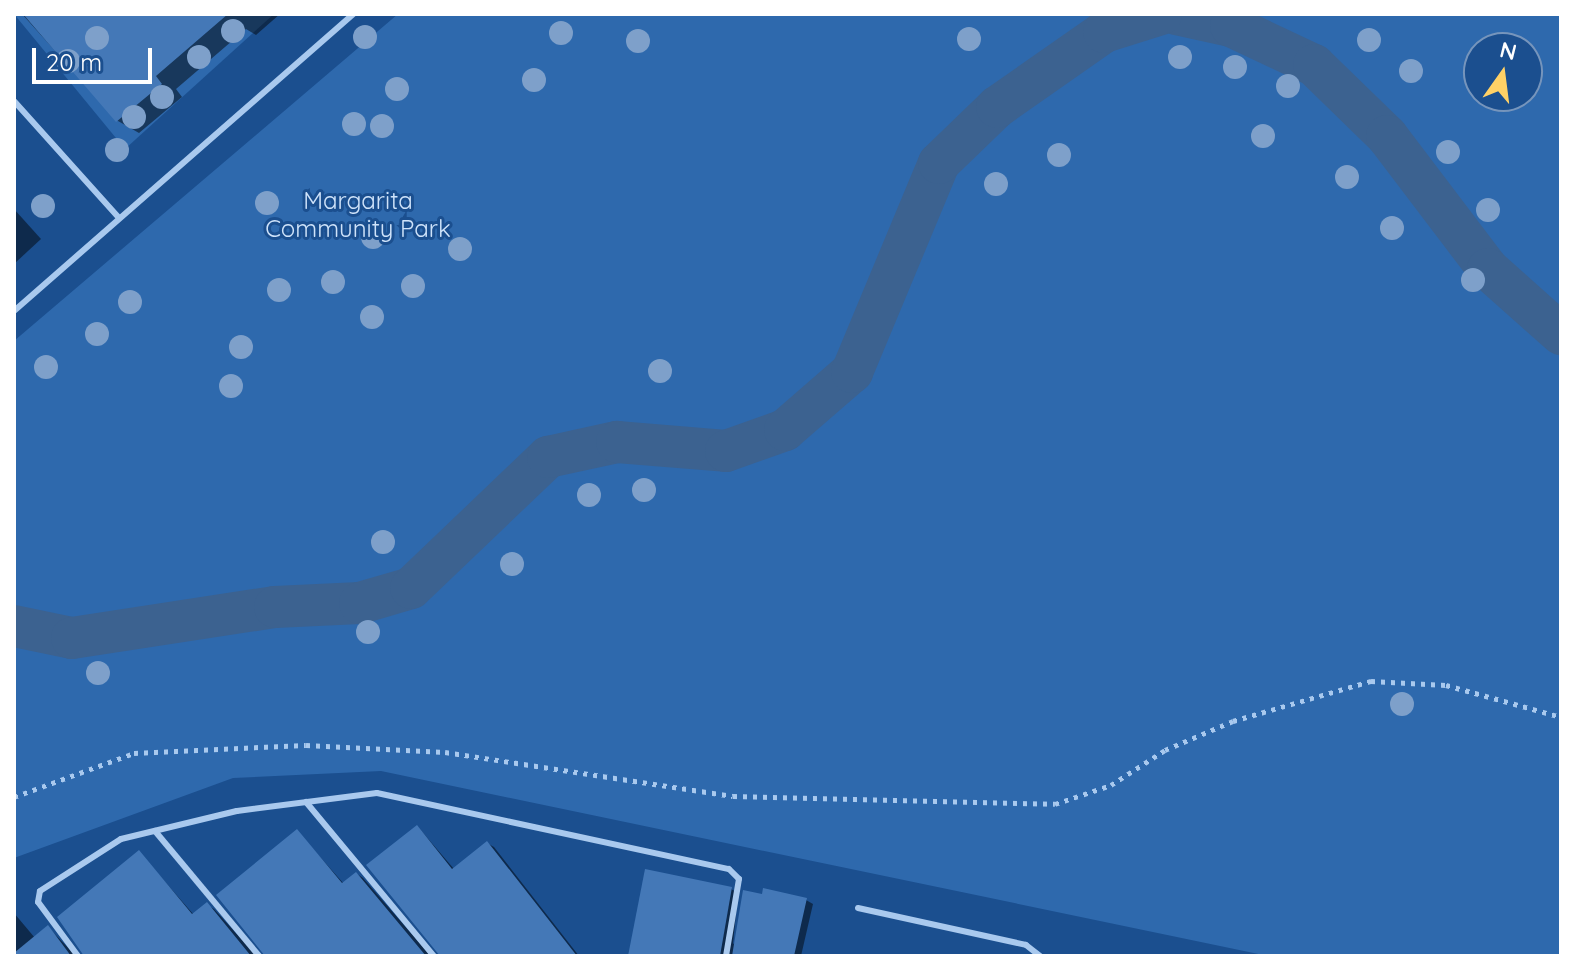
<!DOCTYPE html>
<style>
body{margin:0}
#map{position:relative;width:1575px;height:970px;overflow:hidden;background:#1b4f8f;font-family:Quicksand,sans-serif}
div>[style]{position:absolute}
[style*='--x']{left:calc(var(--x)*1px);top:calc(var(--y)*1px);width:calc(var(--w)*1px);rotate:calc(var(--a)*1deg)}
.green>*{inset:0;background:#2e69ad}
.shadow>*{inset:0;background:#0007}
.canal>*{height:42px;margin:-21px;padding:0 21px;transform-origin:21px;border-radius:21px;background:#3c6290}
.building>*{inset:0;background:#4478b7}
.path>*{height:5px;margin-top:-2.5px;transform-origin:0;background:repeating-linear-gradient(90deg,#a9c9ee 0 4px,transparent 0 10px)}
.service>*{height:6px;margin:-3px;padding:0 3px;transform-origin:3px;border-radius:3px;background:#a9c9ee}
.trees>*{width:24px;height:24px;margin:-12px;border-radius:50%;background:#7ea0ca}
span{translate:-50% -50%;white-space:nowrap;text-align:center;line-height:1.15;-webkit-text-stroke:6px #1b4f8f;paint-order:stroke}
.park-label{font-size:24px;color:#cfe3fa}
.frame{position:absolute;inset:0;border:16px solid #fff;pointer-events:none}
.north{position:absolute;left:1463px;top:32px;width:80px;height:80px;box-sizing:border-box;background:#1b4f8f;border:2px solid #7695bc;border-radius:50%;rotate:14deg;font-size:22px;font-weight:700;line-height:32px;text-align:center;color:#fff}
.north::after{content:'';display:block;margin:auto;width:28px;height:36px;background:#ffd166;clip-path:polygon(50% 0,100% 100%,50% 72%,0 100%)}
.scale{position:absolute;left:32px;top:48px;width:120px;height:36px;box-sizing:border-box;border:4px solid #fff;border-top:0;padding-left:10px;font-size:24px;line-height:28px;white-space:nowrap;color:#fff;-webkit-text-stroke:6px #1b4f8f;paint-order:stroke}
</style>
<div id="map">
<div class="green">
<div style="clip-path:polygon(14px 14px,274px 14px,125px 149px)"></div>
<div style="clip-path:polygon(evenodd,398px 14px,1561px 14px,1561px 956px,1268px 956px,381px 771px,233px 778px,14px 858px,14px 341px,398px 14px,1479px 48px,1527px 48px,1527px 96px,1479px 96px,1479px 48px)"></div>
</div>
<div class="shadow">
<div style="clip-path:polygon(22px 14px,280px 14px,256px 35px,246px 29px,176px 89px,182px 97px,139px 133px,118px 121px)"></div>
<div style="clip-path:polygon(14px 209px,41px 239px,14px 264px)"></div>
<div style="clip-path:polygon(418px 827px,454px 869px,487px 843px,494px 847px,579px 956px,439px 956px)"></div>
<div style="clip-path:polygon(297px 831px,344px 884px,357px 874px,363px 878px,431px 956px,265px 956px)"></div>
<div style="clip-path:polygon(139px 852px,194px 915px,207px 905px,214px 909px,257px 956px,84px 956px)"></div>
<div style="clip-path:polygon(731px 889px,738px 893px,733px 944px,806px 900px,813px 904px,801px 956px,630px 956px)"></div>
<div style="clip-path:polygon(14px 913px,35px 938px,48px 927px,76px 956px,14px 956px)"></div>
</div>
<div class="canal">
<div style="--x:1176;--y:14;--w:56;--a:12.3"></div>
<div style="--x:1231;--y:26;--w:92;--a:25.2"></div>
<div style="--x:1314;--y:65;--w:102;--a:44.2"></div>
<div style="--x:1387;--y:136;--w:167;--a:52.8"></div>
<div style="--x:1488;--y:269;--w:98;--a:41.7"></div>
<div style="--x:14;--y:626;--w:59;--a:11.7"></div>
<div style="--x:72;--y:638;--w:205;--a:-8.7"></div>
<div style="--x:275;--y:607;--w:85;--a:-2.7"></div>
<div style="--x:360;--y:603;--w:53;--a:-16.4"></div>
<div style="--x:411;--y:588;--w:190;--a:-43.7"></div>
<div style="--x:548;--y:457;--w:71;--a:-12.3"></div>
<div style="--x:617;--y:442;--w:109;--a:4.7"></div>
<div style="--x:726;--y:451;--w:63;--a:-19.6"></div>
<div style="--x:785;--y:430;--w:89;--a:-40.9"></div>
<div style="--x:852;--y:372;--w:226;--a:-67.4"></div>
<div style="--x:939;--y:163;--w:81;--a:-44"></div>
<div style="--x:997;--y:107;--w:131;--a:-35"></div>
<div style="--x:1104;--y:32;--w:60;--a:-17.5"></div>
</div>
<div class="building">
<div style="clip-path:polygon(23px 14px,228px 14px,156px 76px,162px 84px,116px 122px)"></div>
<div style="clip-path:polygon(417px 825px,452px 869px,487px 841px,577px 956px,440px 956px,366px 865px)"></div>
<div style="clip-path:polygon(297px 829px,342px 883px,356px 872px,426px 956px,265px 956px,216px 895px)"></div>
<div style="clip-path:polygon(139px 850px,192px 914px,207px 902px,251px 956px,84px 956px,57px 917px)"></div>
<div style="clip-path:polygon(645px 869px,732px 887px,720px 956px,628px 956px)"></div>
<div style="clip-path:polygon(763px 888px,807px 898px,794px 956px,732px 956px,743px 890px,762px 894px)"></div>
<div style="clip-path:polygon(48px 925px,71px 956px,14px 956px,14px 953px)"></div>
</div>
<div class="path">
<div style="--x:14;--y:797;--w:128;--a:-20.1"></div>
<div style="--x:134;--y:753;--w:172;--a:-2.7"></div>
<div style="--x:306;--y:745;--w:139;--a:2.9"></div>
<div style="--x:445;--y:752;--w:291;--a:8.7"></div>
<div style="--x:733;--y:796;--w:322;--a:1.4"></div>
<div style="--x:1055;--y:804;--w:59;--a:-18.7"></div>
<div style="--x:1111;--y:785;--w:64;--a:-32.9"></div>
<div style="--x:1165;--y:750;--w:74;--a:-23.1"></div>
<div style="--x:1233;--y:721;--w:144;--a:-16.2"></div>
<div style="--x:1371;--y:681;--w:75;--a:3.1"></div>
<div style="--x:1446;--y:685;--w:119;--a:15.5"></div>
</div>
<div class="service">
<div style="--x:14;--y:101;--w:157;--a:48.1"></div>
<div style="--x:14;--y:311;--w:451;--a:-41.2"></div>
<div style="--x:306;--y:802;--w:200;--a:50.3"></div>
<div style="--x:155;--y:831;--w:163;--a:50.2"></div>
<div style="--x:858;--y:908;--w:172;--a:12.4"></div>
<div style="--x:1026;--y:945;--w:18;--a:38"></div>
<div style="--x:78;--y:956;--w:67;--a:-126.5"></div>
<div style="--x:38;--y:902;--w:11;--a:-80"></div>
<div style="--x:40;--y:891;--w:96;--a:-32.7"></div>
<div style="--x:121;--y:839;--w:119;--a:-13.6"></div>
<div style="--x:237;--y:811;--w:141;--a:-7.3"></div>
<div style="--x:377;--y:793;--w:360;--a:12.2"></div>
<div style="--x:729;--y:869;--w:14;--a:45"></div>
<div style="--x:739;--y:879;--w:78;--a:99.6"></div>
</div>
<div class="trees">
<div style="left:233px;top:31px"></div>
<div style="left:561px;top:33px"></div>
<div style="left:365px;top:37px"></div>
<div style="left:97px;top:38px"></div>
<div style="left:969px;top:39px"></div>
<div style="left:1369px;top:40px"></div>
<div style="left:638px;top:41px"></div>
<div style="left:199px;top:57px"></div>
<div style="left:1180px;top:57px"></div>
<div style="left:68px;top:61px"></div>
<div style="left:1235px;top:67px"></div>
<div style="left:1411px;top:71px"></div>
<div style="left:534px;top:80px"></div>
<div style="left:1288px;top:86px"></div>
<div style="left:397px;top:89px"></div>
<div style="left:162px;top:97px"></div>
<div style="left:134px;top:117px"></div>
<div style="left:354px;top:124px"></div>
<div style="left:382px;top:126px"></div>
<div style="left:1263px;top:136px"></div>
<div style="left:117px;top:150px"></div>
<div style="left:1448px;top:152px"></div>
<div style="left:1059px;top:155px"></div>
<div style="left:1347px;top:177px"></div>
<div style="left:996px;top:184px"></div>
<div style="left:267px;top:203px"></div>
<div style="left:43px;top:206px"></div>
<div style="left:1488px;top:210px"></div>
<div style="left:1392px;top:228px"></div>
<div style="left:373px;top:237px"></div>
<div style="left:460px;top:249px"></div>
<div style="left:1473px;top:280px"></div>
<div style="left:333px;top:282px"></div>
<div style="left:413px;top:286px"></div>
<div style="left:279px;top:290px"></div>
<div style="left:130px;top:302px"></div>
<div style="left:372px;top:317px"></div>
<div style="left:97px;top:334px"></div>
<div style="left:241px;top:347px"></div>
<div style="left:46px;top:367px"></div>
<div style="left:660px;top:371px"></div>
<div style="left:231px;top:386px"></div>
<div style="left:644px;top:490px"></div>
<div style="left:589px;top:495px"></div>
<div style="left:383px;top:542px"></div>
<div style="left:512px;top:564px"></div>
<div style="left:368px;top:632px"></div>
<div style="left:98px;top:673px"></div>
<div style="left:1402px;top:704px"></div>
</div>
<div class="park-label">
<span style="left:358px;top:215px">Margarita<br>Community Park</span>
</div>
<div class="frame"></div>
<div class="north">N</div>
<div class="scale">20 m</div>
</div>
